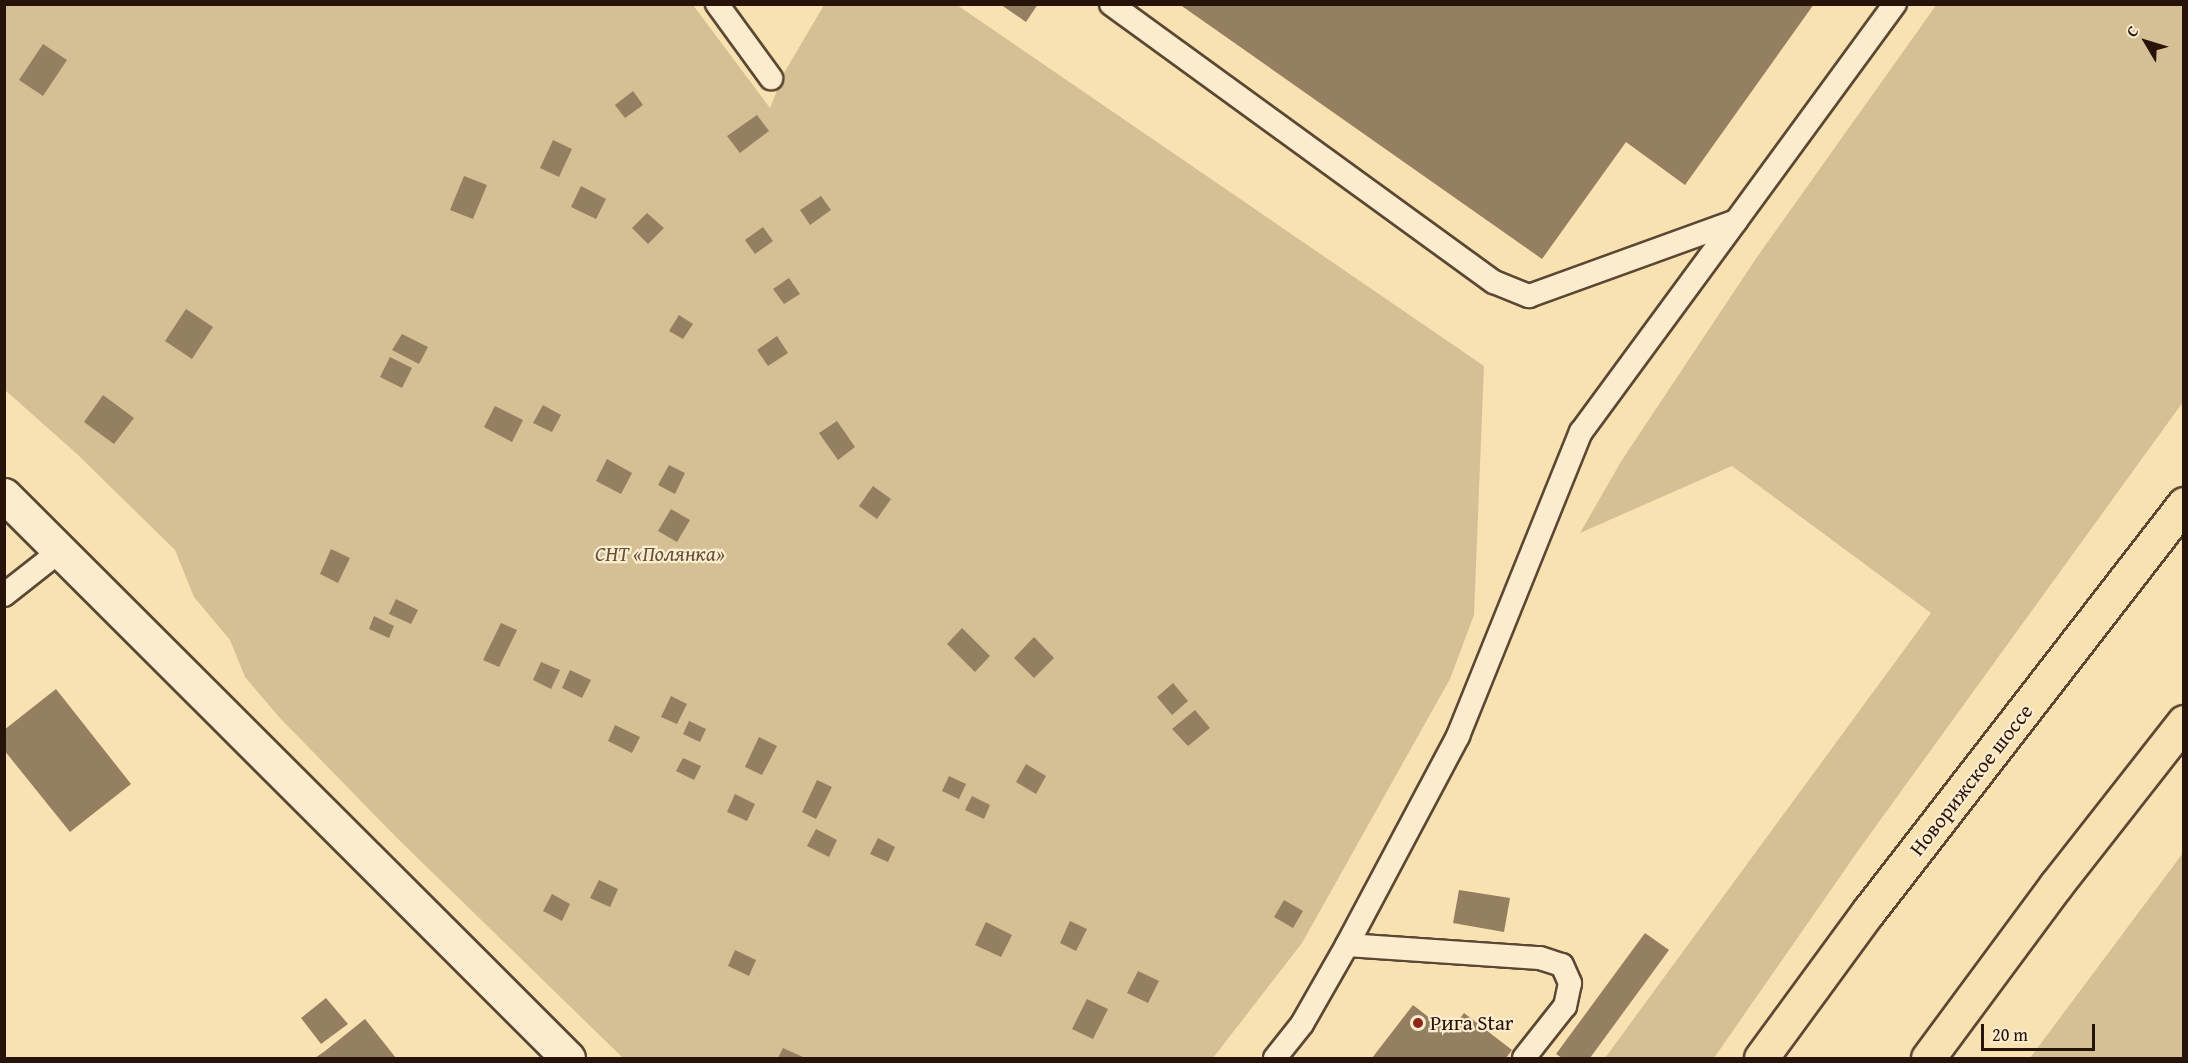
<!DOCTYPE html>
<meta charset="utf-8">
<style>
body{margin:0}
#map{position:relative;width:2188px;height:1063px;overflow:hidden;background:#f8e2b2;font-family:"Gentium Book Plus",serif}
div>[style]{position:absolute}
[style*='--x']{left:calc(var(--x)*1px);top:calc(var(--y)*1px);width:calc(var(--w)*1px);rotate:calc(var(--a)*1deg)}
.green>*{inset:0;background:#d5bf95}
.building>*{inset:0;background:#947f61}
.roads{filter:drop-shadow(2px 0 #5c4734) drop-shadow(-2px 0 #5c4734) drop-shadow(0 2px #5c4734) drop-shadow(0 -2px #5c4734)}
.service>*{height:22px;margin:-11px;padding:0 11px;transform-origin:11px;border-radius:11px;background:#faeccd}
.minor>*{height:33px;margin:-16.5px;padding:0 16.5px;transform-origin:16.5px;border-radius:16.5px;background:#faeccd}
.motorway>*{height:33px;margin:-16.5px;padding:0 16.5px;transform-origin:16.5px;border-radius:16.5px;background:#f8e2b2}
.dots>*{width:16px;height:16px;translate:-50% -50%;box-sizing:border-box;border:3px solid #faeccd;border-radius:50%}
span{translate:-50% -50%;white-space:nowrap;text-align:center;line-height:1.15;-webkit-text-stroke:4.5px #faeccd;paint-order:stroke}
.park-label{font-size:21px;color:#654f3b;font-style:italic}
.street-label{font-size:21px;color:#28130a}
.poi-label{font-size:21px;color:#28130a}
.left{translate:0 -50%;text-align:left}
.frame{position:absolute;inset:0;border:6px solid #28130a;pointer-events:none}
.north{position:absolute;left:2116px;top:12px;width:60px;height:60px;-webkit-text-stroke:4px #faeccd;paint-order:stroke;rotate:308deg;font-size:16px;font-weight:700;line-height:24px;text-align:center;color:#28130a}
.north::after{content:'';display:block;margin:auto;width:21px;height:27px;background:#28130a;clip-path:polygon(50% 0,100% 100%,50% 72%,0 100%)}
.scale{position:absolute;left:1981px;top:1024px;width:114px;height:27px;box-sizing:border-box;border:3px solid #28130a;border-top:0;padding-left:8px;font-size:18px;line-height:21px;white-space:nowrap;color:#28130a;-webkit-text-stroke:4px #faeccd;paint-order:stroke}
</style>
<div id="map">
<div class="green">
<div style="clip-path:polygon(1937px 4px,2183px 5px,2183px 402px,1860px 848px,1714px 1058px,1605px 1058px,1931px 613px,1732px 466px,1580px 533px,1622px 460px,1757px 257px)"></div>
<div style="clip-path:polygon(5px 5px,693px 5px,770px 108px,784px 73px,824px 5px,957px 5px,1484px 366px,1474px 615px,1450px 679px,1302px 943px,1213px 1058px,623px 1058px,396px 837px,279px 717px,245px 677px,230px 640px,194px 597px,175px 550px,77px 454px,5px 390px)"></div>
<div style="clip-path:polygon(2183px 853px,2183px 1058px,2030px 1058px)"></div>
</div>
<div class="building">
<div style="clip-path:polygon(1000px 4px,1038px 4px,1026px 22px)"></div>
<div style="clip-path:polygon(1179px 4px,1814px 4px,1685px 185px,1626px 142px,1542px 259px)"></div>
<div style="clip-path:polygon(43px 44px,67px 60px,43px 96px,19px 80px)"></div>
<div style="clip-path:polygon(633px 91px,643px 105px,625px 118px,615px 105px)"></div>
<div style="clip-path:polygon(757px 115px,769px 131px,740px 153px,727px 136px)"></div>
<div style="clip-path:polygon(553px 140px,572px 149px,559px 177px,540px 168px)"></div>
<div style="clip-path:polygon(464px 176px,487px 185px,473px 219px,450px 210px)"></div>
<div style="clip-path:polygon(581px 186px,606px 199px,596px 219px,571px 207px)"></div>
<div style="clip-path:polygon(821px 196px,831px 210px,810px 225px,800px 210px)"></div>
<div style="clip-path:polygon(647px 213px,664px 228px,648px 244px,632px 228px)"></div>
<div style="clip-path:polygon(763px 227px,773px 241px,755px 254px,745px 240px)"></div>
<div style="clip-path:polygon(789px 278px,800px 294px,784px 304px,773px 289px)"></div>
<div style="clip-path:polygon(186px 309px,213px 327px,192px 359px,165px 341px)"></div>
<div style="clip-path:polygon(679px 315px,693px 324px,683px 339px,669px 331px)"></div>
<div style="clip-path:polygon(402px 334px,428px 347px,419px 364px,392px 350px)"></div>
<div style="clip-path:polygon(777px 336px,788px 353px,768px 366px,757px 350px)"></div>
<div style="clip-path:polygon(390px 357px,412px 368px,402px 388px,380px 377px)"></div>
<div style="clip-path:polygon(103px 395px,134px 418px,114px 444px,84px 422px)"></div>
<div style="clip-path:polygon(543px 405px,561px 415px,552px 432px,533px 423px)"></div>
<div style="clip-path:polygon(495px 406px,523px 420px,512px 442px,484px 427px)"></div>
<div style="clip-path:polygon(837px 421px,855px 447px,838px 460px,819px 433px)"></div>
<div style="clip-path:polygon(607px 459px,632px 473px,621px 494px,596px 481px)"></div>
<div style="clip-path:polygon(669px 465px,685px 473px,675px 494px,658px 485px)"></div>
<div style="clip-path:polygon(873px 486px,891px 499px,877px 519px,859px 506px)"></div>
<div style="clip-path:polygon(671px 509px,690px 520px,677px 542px,658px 531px)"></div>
<div style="clip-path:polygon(331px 549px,350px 558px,338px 583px,320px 574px)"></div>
<div style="clip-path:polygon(396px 599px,418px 610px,411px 624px,389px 614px)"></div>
<div style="clip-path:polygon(374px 616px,394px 626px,389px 638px,369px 629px)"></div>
<div style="clip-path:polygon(501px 623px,517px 630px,499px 667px,483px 660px)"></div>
<div style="clip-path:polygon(962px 628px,990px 656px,975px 672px,947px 644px)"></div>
<div style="clip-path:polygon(1034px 637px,1054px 658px,1034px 678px,1014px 658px)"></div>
<div style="clip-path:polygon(541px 662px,560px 670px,551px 689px,533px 680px)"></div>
<div style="clip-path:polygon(570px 670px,591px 680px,582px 698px,562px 688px)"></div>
<div style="clip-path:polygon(1173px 683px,1188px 701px,1172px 715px,1157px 697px)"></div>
<div style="clip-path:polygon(56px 689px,131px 784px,70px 832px,4px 750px,4px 730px)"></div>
<div style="clip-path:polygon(671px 696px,687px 704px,677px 724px,661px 717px)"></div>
<div style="clip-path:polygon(1195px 710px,1210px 728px,1188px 746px,1172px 729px)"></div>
<div style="clip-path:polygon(689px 721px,706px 729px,700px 742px,683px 734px)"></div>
<div style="clip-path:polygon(615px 725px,640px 737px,632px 753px,608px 741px)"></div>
<div style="clip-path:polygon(759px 737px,777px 746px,762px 775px,745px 767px)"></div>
<div style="clip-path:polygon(683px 758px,701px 766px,694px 780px,676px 771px)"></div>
<div style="clip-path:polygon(1026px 764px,1046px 776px,1036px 794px,1016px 782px)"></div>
<div style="clip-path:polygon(949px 776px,966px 784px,959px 799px,942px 791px)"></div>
<div style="clip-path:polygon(817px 780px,832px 787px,816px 819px,802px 812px)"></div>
<div style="clip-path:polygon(735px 794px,755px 804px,747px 821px,727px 812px)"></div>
<div style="clip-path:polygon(972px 796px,990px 805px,984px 819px,965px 810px)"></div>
<div style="clip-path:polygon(816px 829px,837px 840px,829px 857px,807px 846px)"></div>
<div style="clip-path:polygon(878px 838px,895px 847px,888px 862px,870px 854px)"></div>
<div style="clip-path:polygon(599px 880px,618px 889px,610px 907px,590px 898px)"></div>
<div style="clip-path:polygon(1459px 890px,1510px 898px,1504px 932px,1453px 923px)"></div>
<div style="clip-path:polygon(552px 894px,570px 904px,562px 921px,543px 911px)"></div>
<div style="clip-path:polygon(1284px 900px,1303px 911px,1293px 928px,1274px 917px)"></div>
<div style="clip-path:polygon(1070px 921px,1087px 929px,1076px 951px,1060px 943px)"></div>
<div style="clip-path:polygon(986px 922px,1012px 935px,1001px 957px,975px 945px)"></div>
<div style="clip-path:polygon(1645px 933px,1669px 950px,1590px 1058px,1562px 1058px,1556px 1054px)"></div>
<div style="clip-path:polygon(735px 950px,756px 960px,749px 976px,728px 966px)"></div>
<div style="clip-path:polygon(1138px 971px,1159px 981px,1148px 1003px,1127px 993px)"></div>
<div style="clip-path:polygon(326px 998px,348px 1024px,321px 1044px,301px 1018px)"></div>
<div style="clip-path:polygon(1087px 999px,1108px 1009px,1093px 1039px,1072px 1029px)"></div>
<div style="clip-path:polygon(1413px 1005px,1449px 1033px,1464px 1013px,1512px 1050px,1506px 1058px,1372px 1058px)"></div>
<div style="clip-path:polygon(365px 1019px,396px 1058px,315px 1058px,325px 1051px)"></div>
<div style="clip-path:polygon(783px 1048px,805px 1058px,778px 1058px)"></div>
</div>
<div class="roads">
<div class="service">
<div style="--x:717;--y:4;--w:92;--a:53.9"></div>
<div style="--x:1111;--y:4;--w:473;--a:36"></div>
<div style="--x:1494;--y:282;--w:38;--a:22"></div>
<div style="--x:1529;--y:296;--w:220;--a:-19.9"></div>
<div style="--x:1736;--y:221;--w:269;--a:-53.8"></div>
<div style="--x:4;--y:595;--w:71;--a:-38.2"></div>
<div style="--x:1347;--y:945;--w:193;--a:3.9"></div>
<div style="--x:1540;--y:958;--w:23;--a:18"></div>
<div style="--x:1562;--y:965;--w:20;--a:66"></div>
<div style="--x:1570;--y:983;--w:24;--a:102"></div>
<div style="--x:1565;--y:1006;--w:66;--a:128.3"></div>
<div style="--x:1275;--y:1058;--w:43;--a:-51.5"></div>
<div style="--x:1302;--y:1024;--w:91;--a:-60.3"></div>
<div style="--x:1347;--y:945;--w:237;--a:-62"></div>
<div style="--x:1458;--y:736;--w:328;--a:-68"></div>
<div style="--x:1581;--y:432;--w:262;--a:-53.7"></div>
</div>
<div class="minor">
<div style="--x:4;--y:495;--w:797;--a:44.95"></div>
</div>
<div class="motorway">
<div style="--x:1761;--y:1058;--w:181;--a:-53.8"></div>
<div style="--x:1868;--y:912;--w:516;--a:-52.24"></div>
<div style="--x:1928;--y:1058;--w:215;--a:-53.5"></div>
<div style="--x:2056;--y:885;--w:207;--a:-51.9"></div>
</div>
</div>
<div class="dots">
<div style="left:1418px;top:1023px;background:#8f2418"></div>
</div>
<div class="park-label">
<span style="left:660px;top:554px">СНТ «Полянка»</span>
</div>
<div class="street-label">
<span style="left:1971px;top:780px;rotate:-52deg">Новорижское шоссе</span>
</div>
<div class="poi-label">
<span class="left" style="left:1430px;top:1023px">Рига Star</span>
</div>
<div class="frame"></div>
<div class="north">С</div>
<div class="scale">20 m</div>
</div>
